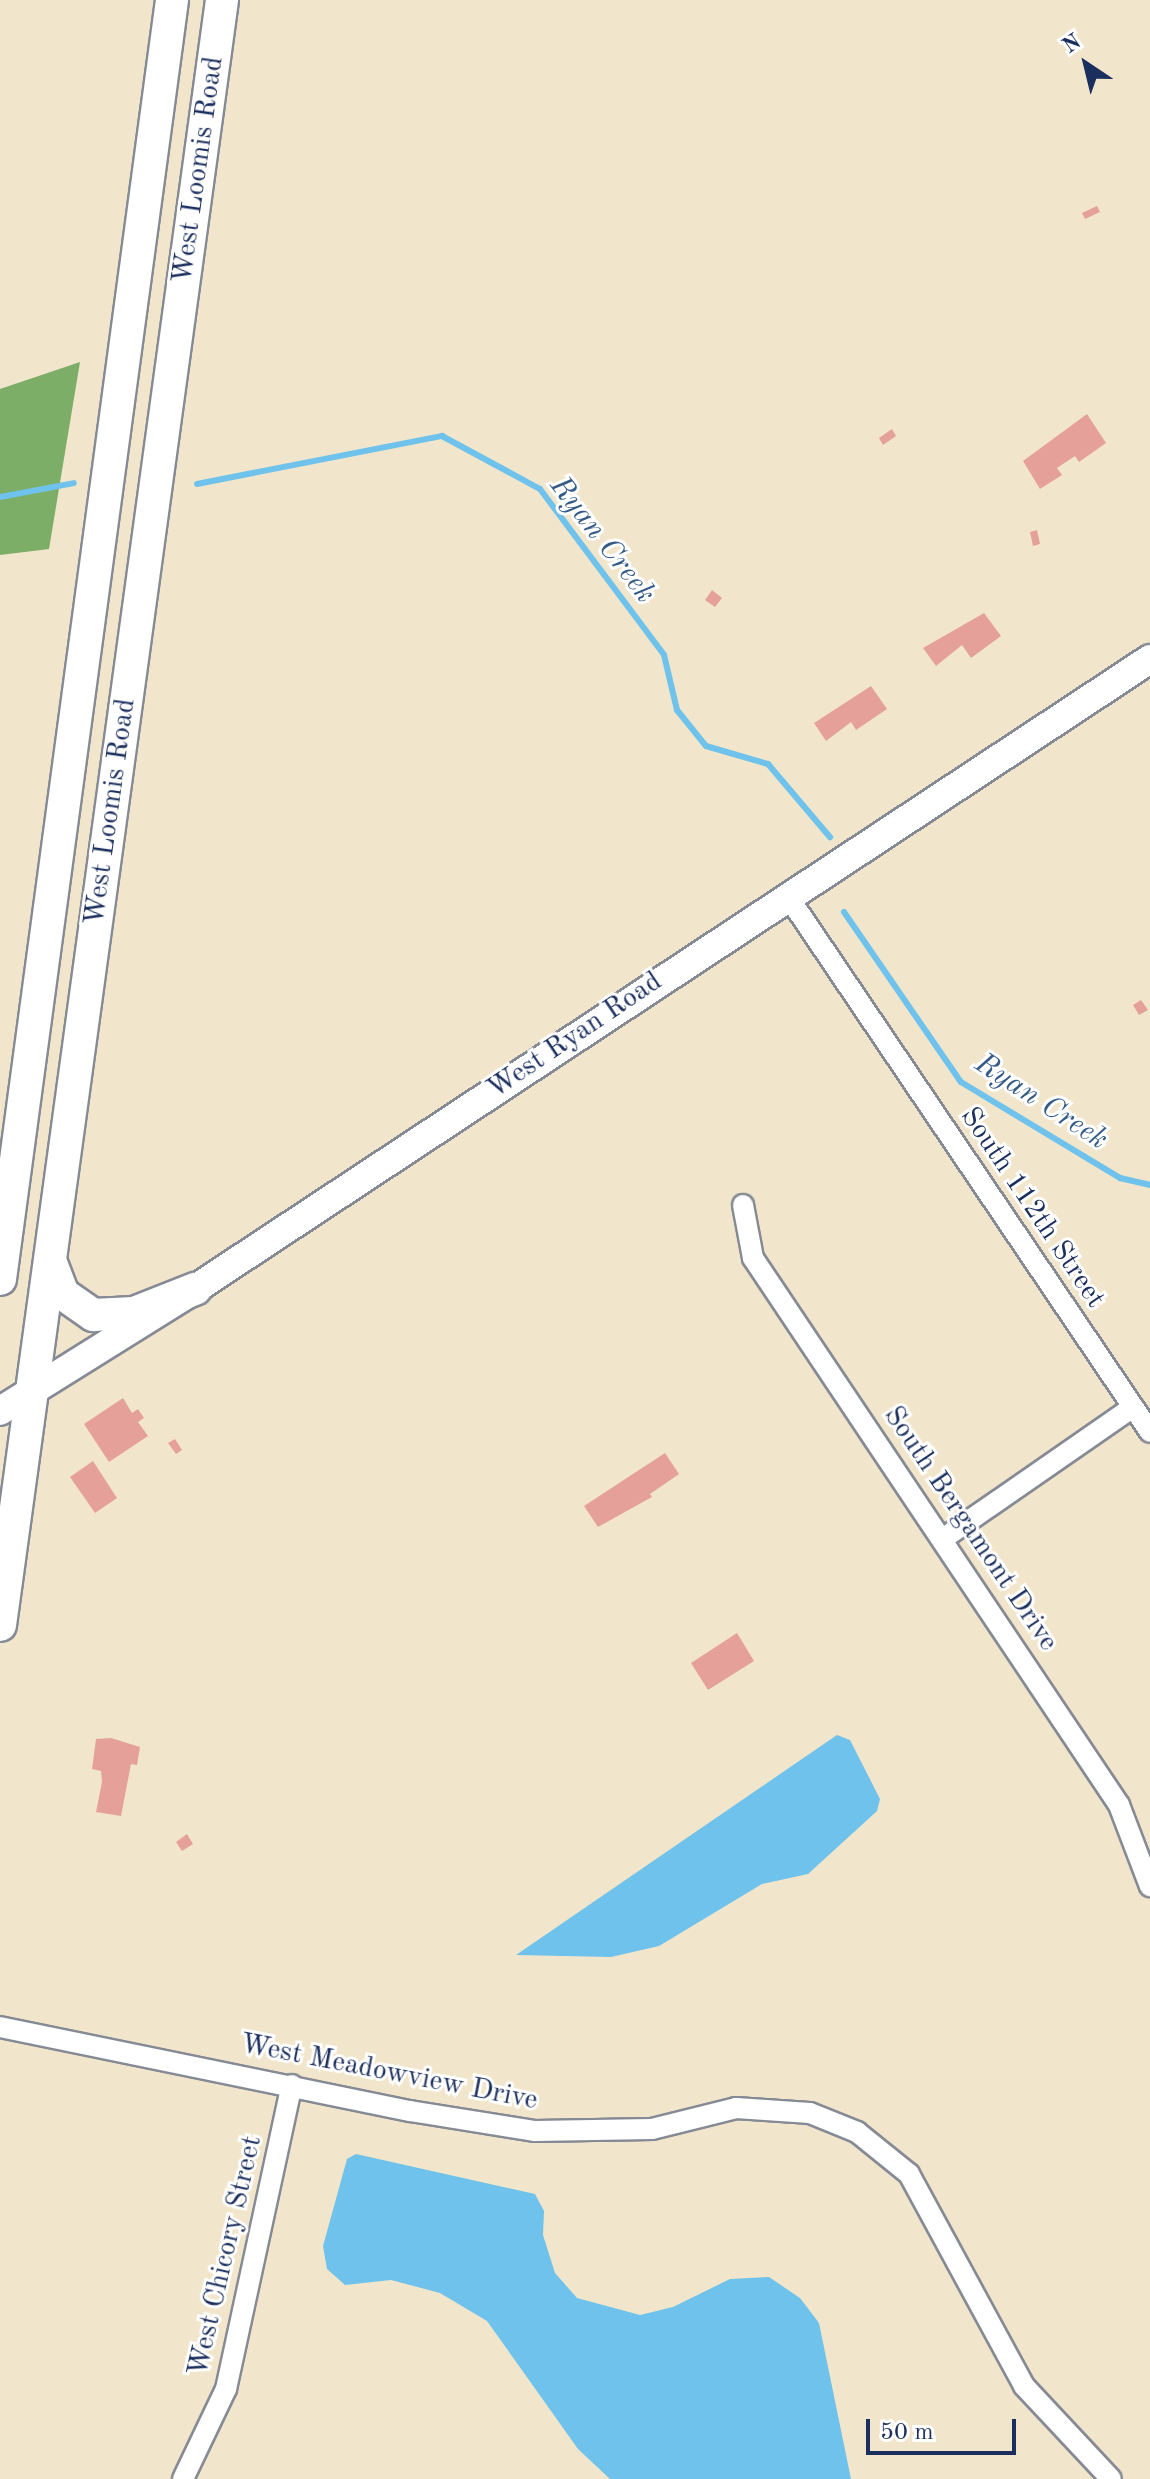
<!DOCTYPE html>
<style>
body{margin:0}
#map{position:relative;width:1150px;height:2479px;overflow:hidden;background:#f1e6cb;font-family:"Old Standard TT",serif}
div>[style]{position:absolute}
[style*='--x']{left:calc(var(--x)*1px);top:calc(var(--y)*1px);width:calc(var(--w)*1px);rotate:calc(var(--a)*1deg)}
.forest>*{inset:0;background:#7dae68}
.water>*{inset:0;background:#6ec2eb}
.stream>*{height:6px;margin:-3px;padding:0 3px;transform-origin:3px;border-radius:3px;background:#6ec2eb}
.building>*{inset:0;background:#e5a199}
.roads{filter:drop-shadow(2px 0 #868a94) drop-shadow(-2px 0 #868a94) drop-shadow(0 2px #868a94) drop-shadow(0 -2px #868a94)}
.street>*{height:20px;margin:-10px;padding:0 10px;transform-origin:10px;border-radius:10px;background:#fff}
.secondary>*{height:28px;margin:-14px;padding:0 14px;transform-origin:14px;border-radius:14px;background:#fff}
.primary>*{height:32px;margin:-16px;padding:0 16px;transform-origin:16px;border-radius:16px;background:#fff}
span{translate:-50% -50%;white-space:nowrap;text-align:center;line-height:1.15;-webkit-text-stroke:6px #fff;paint-order:stroke}
.street-label{font-size:28px;color:#1b2f5e}
.water-label{font-size:30px;color:#345b88;font-style:italic}
.north{position:absolute;left:1046px;top:24px;width:80px;height:80px;-webkit-text-stroke:6px #fff;paint-order:stroke;rotate:325deg;font-size:22px;font-weight:700;line-height:32px;text-align:center;color:#1b2f5e}
.north::after{content:'';display:block;margin:auto;width:28px;height:36px;background:#1b2f5e;clip-path:polygon(50% 0,100% 100%,50% 72%,0 100%)}
.scale{position:absolute;left:866px;top:2419px;width:150px;height:36px;box-sizing:border-box;border:4px solid #1b2f5e;border-top:0;padding-left:10px;font-size:24px;line-height:28px;white-space:nowrap;color:#1b2f5e;-webkit-text-stroke:6px #fff;paint-order:stroke}
</style>
<div id="map">
<div class="forest">
<div style="clip-path:polygon(80px 362px,49px 549px,0 555px,0 389px)"></div>
</div>
<div class="water">
<div style="clip-path:polygon(837px 1735px,850px 1740px,880px 1799px,877px 1811px,808px 1874px,762px 1884px,659px 1946px,611px 1957px,516px 1955px)"></div>
<div style="clip-path:polygon(356px 2154px,535px 2194px,544px 2211px,543px 2235px,555px 2273px,577px 2298px,640px 2315px,673px 2307px,730px 2279px,769px 2277px,800px 2298px,819px 2323px,851px 2479px,610px 2479px,578px 2449px,487px 2321px,440px 2293px,391px 2280px,345px 2285px,327px 2269px,323px 2246px,347px 2159px)"></div>
</div>
<div class="stream">
<div style="--x:197;--y:484;--w:250;--a:-11.1"></div>
<div style="--x:442;--y:436;--w:111;--a:28.4"></div>
<div style="--x:540;--y:489;--w:207;--a:53.2"></div>
<div style="--x:664;--y:655;--w:57;--a:76.7"></div>
<div style="--x:677;--y:710;--w:46;--a:51.1"></div>
<div style="--x:706;--y:746;--w:65;--a:16.2"></div>
<div style="--x:768;--y:764;--w:96;--a:49.7"></div>
<div style="--x:0;--y:497;--w:75;--a:-10.7"></div>
<div style="--x:844;--y:912;--w:206;--a:55.5"></div>
<div style="--x:961;--y:1082;--w:186;--a:31.1"></div>
<div style="--x:1120;--y:1178;--w:31;--a:13"></div>
</div>
<div class="building">
<div style="clip-path:polygon(1097px 206px,1100px 212px,1085px 219px,1082px 213px)"></div>
<div style="clip-path:polygon(1087px 414px,1106px 443px,1079px 462px,1075px 456px,1057px 468px,1062px 475px,1040px 489px,1023px 461px)"></div>
<div style="clip-path:polygon(892px 429px,896px 436px,883px 445px,879px 438px)"></div>
<div style="clip-path:polygon(1037px 530px,1040px 544px,1033px 546px,1030px 532px)"></div>
<div style="clip-path:polygon(712px 590px,722px 598px,715px 607px,705px 600px)"></div>
<div style="clip-path:polygon(984px 613px,1001px 636px,971px 658px,962px 645px,936px 666px,923px 648px)"></div>
<div style="clip-path:polygon(871px 686px,887px 709px,856px 730px,851px 722px,826px 741px,814px 723px)"></div>
<div style="clip-path:polygon(1141px 1000px,1148px 1010px,1139px 1015px,1133px 1005px)"></div>
<div style="clip-path:polygon(123px 1398px,132px 1413px,138px 1409px,144px 1418px,138px 1422px,148px 1436px,109px 1462px,84px 1424px)"></div>
<div style="clip-path:polygon(175px 1439px,182px 1450px,176px 1454px,168px 1443px)"></div>
<div style="clip-path:polygon(665px 1453px,679px 1474px,650px 1494px,652px 1497px,598px 1527px,584px 1506px)"></div>
<div style="clip-path:polygon(93px 1461px,117px 1498px,95px 1513px,70px 1477px)"></div>
<div style="clip-path:polygon(737px 1633px,754px 1661px,708px 1690px,691px 1663px)"></div>
<div style="clip-path:polygon(111px 1738px,140px 1747px,137px 1765px,131px 1764px,121px 1816px,96px 1812px,102px 1782px,101px 1771px,92px 1769px,96px 1739px)"></div>
<div style="clip-path:polygon(187px 1834px,193px 1844px,182px 1851px,176px 1842px)"></div>
</div>
<div class="roads">
<div class="street">
<div style="--x:787;--y:895;--w:648;--a:55.94"></div>
<div style="--x:743;--y:1205;--w:54;--a:79.3"></div>
<div style="--x:753;--y:1258;--w:658;--a:56.21"></div>
<div style="--x:1119;--y:1805;--w:87;--a:69.1"></div>
<div style="--x:944;--y:1538;--w:230;--a:-34.7"></div>
<div style="--x:0;--y:2027;--w:419;--a:11.6"></div>
<div style="--x:410;--y:2111;--w:127;--a:9.1"></div>
<div style="--x:535;--y:2131;--w:117;--a:-1"></div>
<div style="--x:652;--y:2129;--w:87;--a:-14"></div>
<div style="--x:736;--y:2108;--w:74;--a:3.9"></div>
<div style="--x:810;--y:2113;--w:51;--a:22"></div>
<div style="--x:857;--y:2132;--w:67;--a:38.9"></div>
<div style="--x:909;--y:2174;--w:241;--a:61.5"></div>
<div style="--x:1024;--y:2386;--w:127;--a:46.9"></div>
<div style="--x:183;--y:2479;--w:100;--a:-64.5"></div>
<div style="--x:226;--y:2389;--w:311;--a:-77.8"></div>
</div>
<div class="secondary">
<div style="--x:0;--y:1411;--w:230;--a:-32"></div>
<div style="--x:195;--y:1289;--w:1144;--a:-33.41"></div>
</div>
<div class="primary">
<div style="--x:51;--y:1263;--w:33;--a:69"></div>
<div style="--x:63;--y:1294;--w:37;--a:35"></div>
<div style="--x:93;--y:1315;--w:41;--a:-2.8"></div>
<div style="--x:134;--y:1313;--w:66;--a:-21.5"></div>
<div style="--x:0;--y:1279;--w:1291;--a:-82.34"></div>
<div style="--x:0;--y:1625;--w:1640;--a:-82.22"></div>
</div>
</div>
<div class="street-label">
<span style="left:199px;top:170px;rotate:-82deg">West Loomis Road</span>
<span style="left:111px;top:812px;rotate:-82deg">West Loomis Road</span>
<span style="left:575px;top:1036px;rotate:-34deg">West Ryan Road</span>
<span style="left:1032px;top:1208px;rotate:56deg">South 112th Street</span>
<span style="left:970px;top:1529px;rotate:56deg">South Bergamont Drive</span>
<span style="left:389px;top:2073px;rotate:11deg">West Meadowview Drive</span>
<span style="left:226px;top:2256px;rotate:-77deg">West Chicory Street</span>
</div>
<div class="water-label">
<span style="left:602px;top:540px;rotate:52deg">Ryan Creek</span>
<span style="left:1041px;top:1102px;rotate:33deg">Ryan Creek</span>
</div>
<div class="north">N</div>
<div class="scale">50 m</div>
</div>
